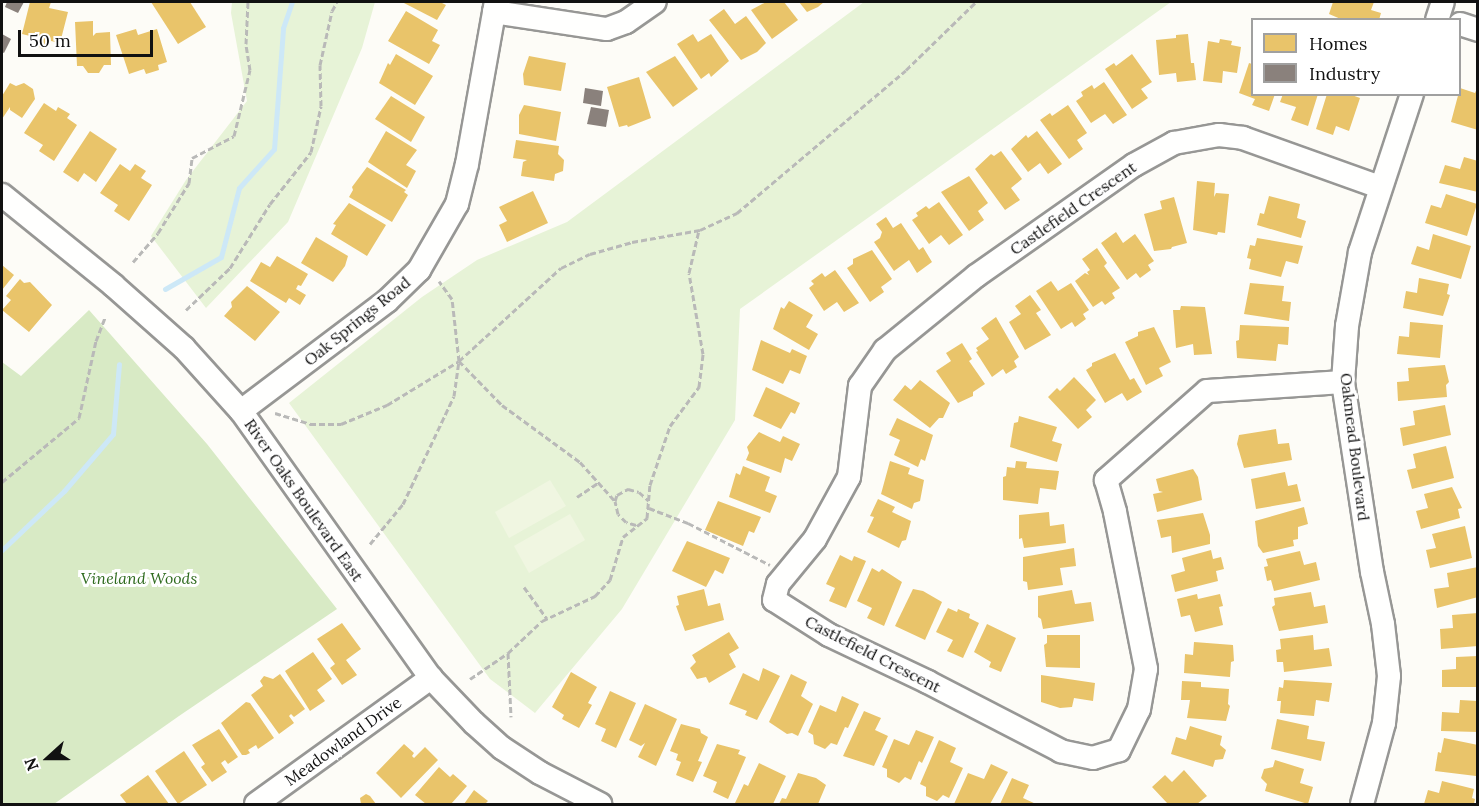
<!DOCTYPE html>
<style>
body{margin:0}
#map{position:relative;width:1479px;height:806px;overflow:hidden;background:#fdfcf7;font-family:Lora,serif}
div>[style]{position:absolute}
[style*='--x']{left:calc(var(--x)*1px);top:calc(var(--y)*1px);width:calc(var(--w)*1px);rotate:calc(var(--a)*1deg)}
.green>*{inset:0;background:#e7f3d7}
.forest>*{inset:0;background:#d8eac5}
.pitch>*{inset:0;background:#f0f6e1}
.homes>*{inset:0;background:#e9c46a}
.industry>*{inset:0;background:#8a817c}
.stream>*{height:5px;margin:-2.5px;padding:0 2.5px;transform-origin:2.5px;border-radius:2.5px;background:#cde8f7}
.path>*{height:3px;margin-top:-1.5px;transform-origin:0;background:repeating-linear-gradient(90deg,#b9b9b8 0 6px,transparent 0 9px)}
.roads{filter:drop-shadow(2px 0 #979795) drop-shadow(-2px 0 #979795) drop-shadow(0 2px #979795) drop-shadow(0 -2px #979795)}
.minor>*{height:22px;margin:-11px;padding:0 11px;transform-origin:11px;border-radius:11px;background:#fffffe}
span{translate:-50% -50%;white-space:nowrap;text-align:center;line-height:1.15;-webkit-text-stroke:6px #fff;paint-order:stroke}
.street-label{font-size:16px;color:#111}
.park-label{font-size:16px;color:#2f6b1f;font-style:italic}
.frame{position:absolute;inset:0;border:3px solid #111;pointer-events:none}
.legend{position:absolute;left:1251px;top:18px;width:210px;height:78px;box-sizing:border-box;background:#fff;border:2px solid #a0a0a0;margin:0;padding:8px 10px;list-style:none;font-size:18px;color:#111}
.legend li{display:flex;align-items:center;gap:12px;height:30px}
.legend b{width:30px;border:2px solid #a0a0a0}
.north{position:absolute;left:18px;top:728px;width:60px;height:60px;-webkit-text-stroke:4px #fff;paint-order:stroke;rotate:249deg;font-size:16px;font-weight:700;line-height:24px;text-align:center;color:#111}
.north::after{content:'';display:block;margin:auto;width:21px;height:27px;background:#111;clip-path:polygon(50% 0,100% 100%,50% 72%,0 100%)}
.scale{position:absolute;left:18px;top:30px;width:135px;height:27px;box-sizing:border-box;border:3px solid #111;border-top:0;padding-left:8px;font-size:18px;line-height:21px;white-space:nowrap;color:#111;-webkit-text-stroke:4px #fff;paint-order:stroke}
</style>
<div id="map">
<div class="green">
<div style="clip-path:polygon(232px 2px,375px 2px,362px 48px,288px 222px,206px 308px,151px 236px,186px 180px,247px 101px,231px 13px)"></div>
<div style="clip-path:polygon(864px 2px,1171px 2px,740px 309px,735px 420px,622px 609px,535px 713px,490px 679px,289px 403px,422px 297px,477px 260px,567px 222px)"></div>
</div>
<div class="forest">
<div style="clip-path:polygon(89px 310px,207px 444px,337px 609px,179px 716px,54px 804px,2px 804px,2px 362px,21px 376px)"></div>
</div>
<div class="pitch">
<div style="clip-path:polygon(550px 480px,566px 506px,509px 538px,495px 512px)"></div>
<div style="clip-path:polygon(570px 514px,585px 540px,529px 573px,514px 546px)"></div>
</div>
<div class="homes">
<div style="clip-path:polygon(30px 2px,51px 2px,49px 8px,68px 12px,60px 43px,51px 41px,48px 47px,42px 49px,37px 45px,38px 38px,22px 34px)"></div>
<div style="clip-path:polygon(151px 2px,190px 2px,206px 27px,178px 44px)"></div>
<div style="clip-path:polygon(402px 2px,440px 2px,446px 5px,437px 20px)"></div>
<div style="clip-path:polygon(766px 2px,784px 2px,798px 20px,772px 39px,751px 10px)"></div>
<div style="clip-path:polygon(799px 2px,824px 2px,818px 7px,807px 12px)"></div>
<div style="clip-path:polygon(1333px 2px,1374px 2px,1371px 10px,1381px 13px,1379px 20px,1343px 20px,1329px 14px)"></div>
<div style="clip-path:polygon(724px 9px,735px 24px,746px 16px,766px 43px,757px 52px,741px 60px,709px 20px)"></div>
<div style="clip-path:polygon(406px 11px,438px 30px,432px 41px,440px 45px,429px 64px,388px 41px)"></div>
<div style="clip-path:polygon(93px 21px,93px 36px,96px 33px,110px 32px,111px 65px,104px 65px,99px 73px,88px 73px,83px 66px,77px 66px,75px 22px)"></div>
<div style="clip-path:polygon(136px 29px,138px 35px,157px 29px,167px 62px,158px 65px,159px 70px,146px 74px,144px 69px,129px 74px,116px 35px)"></div>
<div style="clip-path:polygon(693px 34px,698px 42px,711px 34px,729px 61px,711px 77px,709px 73px,701px 79px,677px 44px)"></div>
<div style="clip-path:polygon(1188px 34px,1191px 63px,1194px 63px,1196px 80px,1177px 82px,1176px 73px,1159px 75px,1156px 40px,1176px 38px,1176px 35px)"></div>
<div style="clip-path:polygon(1220px 39px,1232px 41px,1231px 45px,1241px 47px,1237px 73px,1223px 71px,1222px 83px,1203px 81px,1208px 41px,1219px 43px)"></div>
<div style="clip-path:polygon(396px 54px,433px 76px,415px 105px,379px 83px,388px 63px,390px 65px)"></div>
<div style="clip-path:polygon(1132px 54px,1152px 82px,1141px 89px,1148px 98px,1132px 109px,1105px 69px,1114px 63px,1116px 66px)"></div>
<div style="clip-path:polygon(529px 56px,566px 63px,561px 91px,524px 85px,523px 74px)"></div>
<div style="clip-path:polygon(675px 56px,698px 89px,673px 107px,646px 72px)"></div>
<div style="clip-path:polygon(1249px 63px,1252px 64px,1252px 94px,1275px 94px,1269px 111px,1252px 105px,1255px 99px,1239px 93px)"></div>
<div style="clip-path:polygon(639px 77px,651px 118px,628px 127px,627px 125px,619px 127px,607px 87px)"></div>
<div style="clip-path:polygon(1104px 82px,1127px 115px,1113px 124px,1105px 114px,1091px 123px,1076px 101px,1083px 96px,1081px 92px,1092px 85px,1094px 89px)"></div>
<div style="clip-path:polygon(10px 83px,16px 86px,24px 83px,33px 89px,35px 99px,22px 118px,10px 110px,10px 107px,2px 119px,2px 96px)"></div>
<div style="clip-path:polygon(1478px 86px,1478px 130px,1451px 122px,1460px 88px,1475px 93px)"></div>
<div style="clip-path:polygon(1283px 94px,1318px 94px,1308px 126px,1291px 120px,1296px 107px,1280px 102px)"></div>
<div style="clip-path:polygon(1327px 94px,1349px 94px,1360px 98px,1349px 131px,1336px 126px,1333px 135px,1316px 129px)"></div>
<div style="clip-path:polygon(391px 96px,425px 117px,411px 142px,375px 119px)"></div>
<div style="clip-path:polygon(44px 103px,56px 111px,58px 107px,70px 114px,67px 118px,77px 125px,54px 161px,39px 151px,43px 145px,24px 133px)"></div>
<div style="clip-path:polygon(524px 105px,561px 112px,556px 141px,519px 134px,519px 115px)"></div>
<div style="clip-path:polygon(1068px 105px,1087px 133px,1077px 140px,1083px 149px,1069px 159px,1040px 120px,1050px 113px,1052px 116px)"></div>
<div style="clip-path:polygon(90px 131px,117px 149px,96px 182px,84px 173px,78px 182px,63px 172px)"></div>
<div style="clip-path:polygon(386px 131px,417px 150px,406px 165px,416px 171px,407px 188px,368px 162px)"></div>
<div style="clip-path:polygon(1037px 131px,1062px 164px,1048px 174px,1040px 163px,1028px 172px,1011px 149px,1026px 135px,1028px 138px)"></div>
<div style="clip-path:polygon(516px 140px,559px 146px,558px 154px,564px 160px,563px 171px,555px 174px,554px 181px,521px 176px,523px 162px,527px 160px,513px 158px)"></div>
<div style="clip-path:polygon(1001px 151px,1022px 179px,1011px 188px,1020px 200px,1005px 210px,975px 169px,991px 154px,994px 156px)"></div>
<div style="clip-path:polygon(1464px 157px,1478px 161px,1478px 192px,1439px 183px,1445px 165px,1460px 169px)"></div>
<div style="clip-path:polygon(120px 164px,130px 171px,135px 164px,146px 171px,141px 178px,152px 185px,129px 221px,114px 211px,118px 205px,100px 193px)"></div>
<div style="clip-path:polygon(367px 167px,406px 190px,404px 192px,408px 195px,392px 222px,349px 197px,353px 190px,352px 187px)"></div>
<div style="clip-path:polygon(969px 176px,988px 203px,978px 211px,984px 220px,969px 231px,941px 192px)"></div>
<div style="clip-path:polygon(1197px 181px,1215px 183px,1214px 197px,1216px 193px,1229px 194px,1225px 233px,1218px 232px,1217px 235px,1193px 230px)"></div>
<div style="clip-path:polygon(533px 191px,548px 223px,507px 242px,499px 225px,507px 221px,499px 207px)"></div>
<div style="clip-path:polygon(1446px 194px,1477px 204px,1467px 236px,1425px 223px,1431px 205px,1441px 208px)"></div>
<div style="clip-path:polygon(1269px 196px,1300px 204px,1297px 218px,1306px 221px,1301px 238px,1257px 225px,1260px 213px,1264px 214px)"></div>
<div style="clip-path:polygon(1174px 197px,1187px 243px,1172px 247px,1171px 249px,1154px 251px,1144px 214px,1162px 209px,1160px 201px)"></div>
<div style="clip-path:polygon(939px 202px,963px 235px,949px 245px,941px 235px,929px 244px,912px 220px,918px 216px,916px 213px,926px 206px,929px 209px)"></div>
<div style="clip-path:polygon(349px 203px,386px 225px,367px 256px,331px 234px,336px 225px,333px 224px)"></div>
<div style="clip-path:polygon(886px 217px,893px 228px,901px 223px,919px 250px,923px 247px,932px 262px,917px 273px,909px 260px,894px 271px,874px 242px,880px 238px,882px 232px,876px 224px)"></div>
<div style="clip-path:polygon(1116px 232px,1123px 243px,1135px 234px,1154px 261px,1148px 265px,1151px 270px,1140px 278px,1136px 273px,1127px 280px,1101px 243px)"></div>
<div style="clip-path:polygon(1433px 234px,1471px 246px,1461px 279px,1411px 264px,1417px 246px,1429px 250px)"></div>
<div style="clip-path:polygon(316px 237px,348px 256px,345px 266px,333px 282px,301px 263px)"></div>
<div style="clip-path:polygon(1257px 238px,1303px 246px,1298px 264px,1286px 261px,1281px 277px,1249px 269px,1251px 259px,1247px 258px,1250px 245px,1255px 246px)"></div>
<div style="clip-path:polygon(1097px 248px,1107px 263px,1104px 266px,1120px 288px,1112px 293px,1115px 298px,1105px 305px,1102px 301px,1093px 307px,1075px 281px,1085px 273px,1089px 275px,1087px 272px,1090px 270px,1082px 259px)"></div>
<div style="clip-path:polygon(872px 250px,892px 279px,881px 287px,884px 292px,870px 302px,847px 268px,853px 264px,853px 259px)"></div>
<div style="clip-path:polygon(277px 256px,308px 274px,301px 286px,298px 285px,296px 289px,306px 295px,300px 305px,289px 298px,286px 303px,250px 281px,261px 262px,270px 267px)"></div>
<div style="clip-path:polygon(2px 265px,14px 275px,2px 290px)"></div>
<div style="clip-path:polygon(835px 270px,859px 303px,844px 312px,837px 302px,824px 311px,809px 288px,814px 284px,811px 281px,822px 273px,825px 277px)"></div>
<div style="clip-path:polygon(1419px 278px,1449px 284px,1447px 294px,1450px 295px,1443px 316px,1403px 308px,1406px 291px,1417px 293px)"></div>
<div style="clip-path:polygon(20px 279px,24px 283px,30px 282px,52px 305px,29px 332px,2px 310px,11px 300px,6px 296px)"></div>
<div style="clip-path:polygon(1051px 281px,1058px 291px,1071px 283px,1089px 310px,1083px 314px,1086px 319px,1075px 327px,1072px 322px,1061px 329px,1036px 291px)"></div>
<div style="clip-path:polygon(1250px 283px,1284px 286px,1282px 301px,1291px 302px,1289px 321px,1244px 314px)"></div>
<div style="clip-path:polygon(247px 286px,280px 312px,255px 341px,224px 316px,232px 307px,231px 302px)"></div>
<div style="clip-path:polygon(1030px 295px,1041px 310px,1036px 313px,1051px 335px,1025px 350px,1009px 322px,1021px 314px,1015px 306px)"></div>
<div style="clip-path:polygon(789px 301px,813px 315px,806px 327px,818px 334px,809px 350px,773px 329px,781px 307px,784px 309px)"></div>
<div style="clip-path:polygon(1181px 306px,1205px 307px,1212px 354px,1194px 355px,1193px 344px,1176px 348px,1173px 310px,1180px 310px)"></div>
<div style="clip-path:polygon(996px 317px,1019px 357px,1014px 361px,1017px 367px,1006px 374px,1003px 369px,992px 377px,976px 352px,978px 351px,976px 348px,989px 339px,981px 328px)"></div>
<div style="clip-path:polygon(1410px 322px,1443px 325px,1440px 358px,1397px 354px,1399px 336px,1409px 337px)"></div>
<div style="clip-path:polygon(1240px 325px,1289px 327px,1288px 345px,1278px 344px,1276px 361px,1237px 358px,1236px 341px,1239px 340px)"></div>
<div style="clip-path:polygon(1154px 327px,1171px 362px,1159px 368px,1163px 376px,1146px 385px,1125px 342px,1138px 336px,1138px 332px)"></div>
<div style="clip-path:polygon(761px 340px,790px 353px,792px 349px,807px 356px,800px 374px,790px 370px,783px 384px,752px 370px)"></div>
<div style="clip-path:polygon(962px 343px,972px 359px,969px 361px,985px 384px,973px 392px,973px 396px,958px 403px,936px 371px,951px 361px,946px 353px)"></div>
<div style="clip-path:polygon(1115px 353px,1130px 380px,1134px 378px,1142px 392px,1127px 401px,1122px 393px,1105px 403px,1086px 370px,1092px 366px,1092px 363px)"></div>
<div style="clip-path:polygon(1445px 365px,1449px 382px,1446px 385px,1447px 397px,1398px 401px,1397px 382px,1409px 381px,1408px 368px)"></div>
<div style="clip-path:polygon(1074px 377px,1096px 400px,1086px 410px,1092px 417px,1078px 429px,1048px 397px,1057px 388px,1060px 391px)"></div>
<div style="clip-path:polygon(920px 380px,950px 403px,943px 418px,939px 418px,930px 428px,893px 400px,905px 385px,911px 390px)"></div>
<div style="clip-path:polygon(766px 387px,800px 403px,795px 414px,791px 412px,781px 429px,753px 416px)"></div>
<div style="clip-path:polygon(1445px 405px,1451px 435px,1403px 446px,1400px 428px,1415px 425px,1413px 411px)"></div>
<div style="clip-path:polygon(1019px 416px,1057px 427px,1052px 441px,1062px 444px,1057px 462px,1010px 447px,1014px 423px,1018px 422px)"></div>
<div style="clip-path:polygon(897px 418px,933px 435px,925px 461px,921px 459px,918px 467px,894px 455px,900px 440px,889px 435px)"></div>
<div style="clip-path:polygon(1276px 429px,1278px 444px,1289px 443px,1292px 460px,1244px 468px,1237px 444px,1239px 435px)"></div>
<div style="clip-path:polygon(759px 432px,780px 442px,783px 436px,800px 444px,792px 461px,785px 458px,781px 473px,746px 460px,749px 453px,747px 447px)"></div>
<div style="clip-path:polygon(1446px 446px,1454px 478px,1412px 489px,1407px 470px,1416px 468px,1413px 454px)"></div>
<div style="clip-path:polygon(890px 461px,910px 468px,908px 474px,924px 480px,920px 501px,914px 503px,912px 509px,881px 494px)"></div>
<div style="clip-path:polygon(1016px 461px,1027px 462px,1026px 468px,1059px 471px,1056px 490px,1040px 488px,1038px 504px,1003px 500px,1003px 477px,1006px 476px,1007px 467px,1015px 468px)"></div>
<div style="clip-path:polygon(743px 466px,770px 477px,765px 491px,777px 496px,770px 513px,729px 497px,736px 473px,740px 475px)"></div>
<div style="clip-path:polygon(1193px 469px,1198px 477px,1202px 500px,1157px 512px,1153px 494px,1163px 492px,1159px 491px,1156px 479px)"></div>
<div style="clip-path:polygon(1285px 472px,1288px 486px,1297px 484px,1301px 501px,1256px 509px,1251px 479px)"></div>
<div style="clip-path:polygon(1452px 487px,1462px 508px,1458px 509px,1460px 518px,1421px 529px,1416px 511px,1428px 508px,1424px 494px)"></div>
<div style="clip-path:polygon(878px 499px,895px 507px,892px 512px,911px 521px,906px 540px,902px 541px,899px 548px,867px 532px,874px 517px,870px 516px)"></div>
<div style="clip-path:polygon(718px 501px,761px 517px,754px 533px,749px 531px,743px 546px,705px 530px)"></div>
<div style="clip-path:polygon(1304px 507px,1308px 524px,1298px 527px,1298px 539px,1293px 540px,1294px 546px,1263px 553px,1258px 546px,1255px 521px)"></div>
<div style="clip-path:polygon(1049px 512px,1050px 526px,1064px 524px,1066px 543px,1024px 548px,1022px 538px,1019px 539px,1019px 515px)"></div>
<div style="clip-path:polygon(1203px 513px,1210px 535px,1210px 544px,1172px 553px,1171px 536px,1161px 538px,1157px 520px)"></div>
<div style="clip-path:polygon(1465px 526px,1472px 558px,1430px 568px,1426px 550px,1436px 548px,1432px 534px)"></div>
<div style="clip-path:polygon(687px 541px,730px 558px,723px 574px,715px 570px,706px 587px,672px 571px)"></div>
<div style="clip-path:polygon(1074px 548px,1076px 566px,1060px 568px,1063px 585px,1028px 590px,1027px 582px,1023px 581px,1023px 557px)"></div>
<div style="clip-path:polygon(1211px 550px,1213px 559px,1221px 557px,1224px 569px,1216px 571px,1218px 581px,1175px 592px,1171px 575px,1185px 571px,1182px 558px)"></div>
<div style="clip-path:polygon(1300px 551px,1304px 565px,1316px 562px,1320px 580px,1274px 591px,1271px 580px,1267px 581px,1264px 567px,1268px 566px,1266px 559px)"></div>
<div style="clip-path:polygon(840px 555px,852px 561px,854px 556px,866px 561px,846px 608px,829px 601px,835px 588px,826px 584px)"></div>
<div style="clip-path:polygon(1478px 567px,1478px 597px,1437px 608px,1434px 589px,1449px 587px,1447px 573px)"></div>
<div style="clip-path:polygon(872px 568px,879px 572px,882px 569px,902px 582px,884px 626px,867px 618px,872px 608px,857px 601px)"></div>
<div style="clip-path:polygon(704px 589px,708px 606px,720px 603px,724px 620px,685px 631px,676px 606px,679px 605px,677px 596px)"></div>
<div style="clip-path:polygon(913px 589px,923px 591px,942px 602px,925px 640px,895px 626px)"></div>
<div style="clip-path:polygon(1072px 590px,1075px 604px,1091px 602px,1094px 621px,1043px 629px,1041px 619px,1038px 617px,1038px 596px)"></div>
<div style="clip-path:polygon(1311px 592px,1314px 607px,1325px 605px,1328px 623px,1279px 631px,1272px 607px,1275px 605px,1274px 598px)"></div>
<div style="clip-path:polygon(1197px 594px,1198px 599px,1220px 594px,1223px 606px,1219px 607px,1223px 625px,1195px 632px,1190px 615px,1181px 617px,1177px 599px)"></div>
<div style="clip-path:polygon(948px 608px,957px 612px,958px 609px,970px 614px,969px 618px,979px 623px,963px 658px,947px 651px,953px 640px,936px 632px)"></div>
<div style="clip-path:polygon(1478px 613px,1478px 646px,1441px 649px,1440px 629px,1453px 628px,1452px 615px)"></div>
<div style="clip-path:polygon(342px 623px,361px 649px,346px 660px,357px 675px,342px 685px,330px 668px,335px 664px,317px 639px)"></div>
<div style="clip-path:polygon(987px 624px,1016px 638px,1001px 672px,989px 667px,991px 662px,974px 652px)"></div>
<div style="clip-path:polygon(729px 632px,739px 648px,729px 654px,736px 667px,709px 683px,706px 677px,697px 679px,690px 668px,696px 662px,692px 655px)"></div>
<div style="clip-path:polygon(1047px 635px,1080px 635px,1080px 668px,1046px 667px,1044px 645px,1047px 643px)"></div>
<div style="clip-path:polygon(1313px 635px,1314px 650px,1329px 648px,1332px 666px,1284px 672px,1283px 662px,1277px 662px,1276px 650px,1281px 649px,1280px 639px)"></div>
<div style="clip-path:polygon(1194px 642px,1233px 645px,1234px 661px,1231px 662px,1230px 677px,1184px 673px,1185px 654px,1193px 655px)"></div>
<div style="clip-path:polygon(313px 652px,332px 679px,317px 690px,325px 701px,310px 711px,285px 671px)"></div>
<div style="clip-path:polygon(1478px 656px,1478px 687px,1442px 687px,1442px 670px,1456px 669px,1456px 657px)"></div>
<div style="clip-path:polygon(763px 668px,780px 676px,757px 720px,745px 715px,747px 711px,729px 704px,743px 673px,759px 681px)"></div>
<div style="clip-path:polygon(571px 672px,597px 687px,588px 703px,592px 705px,579px 728px,562px 719px,564px 715px,552px 707px)"></div>
<div style="clip-path:polygon(280px 674px,305px 709px,294px 717px,291px 714px,289px 716px,294px 723px,279px 734px,251px 695px,263px 686px,260px 681px,264px 676px,273px 679px)"></div>
<div style="clip-path:polygon(791px 674px,807px 682px,801px 696px,813px 704px,798px 736px,792px 733px,787px 734px,769px 722px)"></div>
<div style="clip-path:polygon(1041px 675px,1095px 683px,1093px 701px,1074px 698px,1072px 707px,1060px 708px,1041px 702px)"></div>
<div style="clip-path:polygon(1284px 680px,1332px 683px,1329px 702px,1316px 700px,1314px 716px,1280px 713px,1281px 701px,1277px 701px,1279px 687px,1283px 688px)"></div>
<div style="clip-path:polygon(1182px 681px,1201px 682px,1201px 687px,1229px 689px,1228px 704px,1230px 706px,1226px 721px,1187px 718px,1190px 700px,1181px 700px)"></div>
<div style="clip-path:polygon(610px 691px,636px 703px,616px 748px,601px 741px,606px 729px,595px 724px)"></div>
<div style="clip-path:polygon(842px 696px,859px 704px,848px 728px,845px 727px,837px 745px,831px 743px,825px 749px,814px 744px,813px 735px,808px 732px,820px 705px,836px 712px)"></div>
<div style="clip-path:polygon(1460px 700px,1478px 701px,1478px 732px,1441px 731px,1442px 712px,1459px 713px)"></div>
<div style="clip-path:polygon(246px 702px,250px 703px,274px 738px,258px 749px,256px 745px,248px 750px,250px 753px,246px 755px,242px 755px,221px 723px)"></div>
<div style="clip-path:polygon(645px 704px,677px 719px,656px 766px,638px 757px,645px 743px,641px 746px,629px 740px)"></div>
<div style="clip-path:polygon(864px 711px,881px 718px,875px 730px,888px 736px,874px 766px,843px 756px)"></div>
<div style="clip-path:polygon(1277px 719px,1309px 726px,1307px 739px,1325px 742px,1321px 761px,1271px 749px)"></div>
<div style="clip-path:polygon(681px 724px,700px 729px,701px 733px,708px 737px,698px 761px,702px 762px,693px 782px,676px 775px,681px 762px,676px 760px,678px 754px,670px 751px)"></div>
<div style="clip-path:polygon(1190px 726px,1222px 736px,1220px 745px,1226px 750px,1223px 759px,1215px 760px,1213px 767px,1171px 754px,1176px 737px,1186px 740px)"></div>
<div style="clip-path:polygon(219px 729px,238px 757px,228px 764px,225px 760px,221px 763px,227px 772px,212px 782px,201px 767px,205px 764px,192px 745px)"></div>
<div style="clip-path:polygon(916px 730px,934px 737px,922px 763px,919px 761px,911px 780px,905px 777px,899px 783px,887px 777px,887px 769px,882px 767px,894px 739px,909px 745px)"></div>
<div style="clip-path:polygon(1444px 738px,1478px 745px,1476px 776px,1435px 771px,1438px 752px,1441px 753px)"></div>
<div style="clip-path:polygon(939px 740px,956px 748px,950px 762px,963px 768px,949px 798px,943px 795px,937px 801px,926px 796px,926px 787px,920px 784px)"></div>
<div style="clip-path:polygon(404px 744px,414px 753px,412px 756px,414px 758px,425px 747px,438px 760px,401px 798px,376px 773px)"></div>
<div style="clip-path:polygon(717px 744px,740px 750px,738px 754px,746px 757px,728px 799px,713px 792px,717px 782px,703px 776px)"></div>
<div style="clip-path:polygon(184px 751px,207px 785px,178px 804px,155px 771px)"></div>
<div style="clip-path:polygon(1275px 760px,1304px 769px,1300px 783px,1313px 787px,1308px 804px,1265px 791px,1267px 784px,1261px 778px,1264px 769px,1273px 767px)"></div>
<div style="clip-path:polygon(759px 763px,786px 776px,773px 804px,735px 803px,744px 784px,748px 786px)"></div>
<div style="clip-path:polygon(991px 764px,1008px 772px,990px 804px,954px 804px,968px 773px,984px 779px)"></div>
<div style="clip-path:polygon(439px 767px,450px 777px,453px 774px,467px 786px,451px 804px,426px 804px,415px 795px)"></div>
<div style="clip-path:polygon(1184px 770px,1207px 796px,1197px 804px,1168px 804px,1152px 787px,1165px 775px,1172px 782px)"></div>
<div style="clip-path:polygon(798px 773px,816px 778px,826px 785px,818px 804px,779px 804px,782px 798px,786px 799px)"></div>
<div style="clip-path:polygon(148px 775px,169px 804px,127px 804px,120px 795px)"></div>
<div style="clip-path:polygon(1012px 778px,1029px 785px,1023px 798px,1036px 804px,1000px 804px)"></div>
<div style="clip-path:polygon(1442px 781px,1474px 789px,1472px 798px,1475px 799px,1474px 804px,1424px 804px,1428px 790px,1439px 793px)"></div>
<div style="clip-path:polygon(474px 790px,488px 801px,485px 804px,464px 804px)"></div>
<div style="clip-path:polygon(366px 794px,370px 796px,376px 804px,361px 804px,360px 798px)"></div>
</div>
<div class="industry">
<div style="clip-path:polygon(7px 2px,24px 2px,18px 13px,5px 7px)"></div>
<div style="clip-path:polygon(2px 34px,11px 39px,4px 53px,2px 52px)"></div>
<div style="clip-path:polygon(585px 88px,603px 91px,601px 106px,583px 103px)"></div>
<div style="clip-path:polygon(591px 107px,609px 110px,606px 127px,587px 124px)"></div>
</div>
<div class="stream">
<div style="--x:165;--y:289;--w:64;--a:-29.7"></div>
<div style="--x:221;--y:257;--w:71;--a:-75.4"></div>
<div style="--x:239;--y:188;--w:52;--a:-48.1"></div>
<div style="--x:274;--y:149;--w:121;--a:-85.7"></div>
<div style="--x:283;--y:28;--w:28;--a:-71"></div>
<div style="--x:2;--y:550;--w:86;--a:-43.6"></div>
<div style="--x:64;--y:491;--w:75;--a:-49.3"></div>
<div style="--x:113;--y:434;--w:70;--a:-85.1"></div>
</div>
<div class="path">
<div style="--x:133;--y:262;--w:38;--a:-49"></div>
<div style="--x:158;--y:233;--w:59;--a:-58.2"></div>
<div style="--x:189;--y:183;--w:25;--a:-83"></div>
<div style="--x:192;--y:158;--w:47;--a:-27.6"></div>
<div style="--x:234;--y:136;--w:68;--a:-76.4"></div>
<div style="--x:250;--y:70;--w:26;--a:-99"></div>
<div style="--x:246;--y:44;--w:42;--a:-87.3"></div>
<div style="--x:186;--y:310;--w:61;--a:-43.7"></div>
<div style="--x:230;--y:268;--w:75;--a:-58"></div>
<div style="--x:270;--y:204;--w:66;--a:-51.7"></div>
<div style="--x:311;--y:152;--w:47;--a:-77.7"></div>
<div style="--x:321;--y:106;--w:41;--a:-91.4"></div>
<div style="--x:320;--y:65;--w:55;--a:-77.5"></div>
<div style="--x:332;--y:11;--w:10;--a:-61"></div>
<div style="--x:459;--y:361;--w:62;--a:45.7"></div>
<div style="--x:502;--y:405;--w:97;--a:36.2"></div>
<div style="--x:580;--y:462;--w:52;--a:48.1"></div>
<div style="--x:275;--y:413;--w:37;--a:17"></div>
<div style="--x:310;--y:424;--w:31;--a:0"></div>
<div style="--x:341;--y:424;--w:50;--a:-22.4"></div>
<div style="--x:387;--y:405;--w:84;--a:-31.4"></div>
<div style="--x:459;--y:361;--w:138;--a:-42.4"></div>
<div style="--x:561;--y:268;--w:32;--a:-26"></div>
<div style="--x:590;--y:254;--w:44;--a:-15.9"></div>
<div style="--x:632;--y:242;--w:69;--a:-10"></div>
<div style="--x:700;--y:230;--w:41;--a:-24.7"></div>
<div style="--x:737;--y:213;--w:221;--a:-40.2"></div>
<div style="--x:906;--y:70;--w:98;--a:-44.2"></div>
<div style="--x:2;--y:482;--w:100;--a:-39.7"></div>
<div style="--x:79;--y:418;--w:79;--a:-77.6"></div>
<div style="--x:96;--y:341;--w:25;--a:-69"></div>
<div style="--x:577;--y:497;--w:25;--a:-34"></div>
<div style="--x:649;--y:508;--w:42;--a:21"></div>
<div style="--x:688;--y:523;--w:92;--a:27.1"></div>
<div style="--x:636;--y:525;--w:10;--a:-163"></div>
<div style="--x:626;--y:522;--w:11;--a:-135"></div>
<div style="--x:618;--y:514;--w:13;--a:-103"></div>
<div style="--x:615;--y:501;--w:6;--a:-72"></div>
<div style="--x:617;--y:495;--w:13;--a:-29"></div>
<div style="--x:628;--y:489;--w:11;--a:15"></div>
<div style="--x:639;--y:492;--w:13;--a:42"></div>
<div style="--x:370;--y:544;--w:52;--a:-50.5"></div>
<div style="--x:403;--y:504;--w:119;--a:-64.7"></div>
<div style="--x:454;--y:396;--w:35;--a:-82"></div>
<div style="--x:459;--y:361;--w:62;--a:-96.4"></div>
<div style="--x:452;--y:299;--w:22;--a:-126"></div>
<div style="--x:524;--y:587;--w:39;--a:54"></div>
<div style="--x:508;--y:653;--w:64;--a:87.3"></div>
<div style="--x:470;--y:679;--w:46;--a:-34.4"></div>
<div style="--x:508;--y:653;--w:47;--a:-43.3"></div>
<div style="--x:542;--y:621;--w:59;--a:-25.3"></div>
<div style="--x:595;--y:596;--w:22;--a:-47"></div>
<div style="--x:610;--y:580;--w:45;--a:-73.2"></div>
<div style="--x:623;--y:537;--w:31;--a:-38"></div>
<div style="--x:647;--y:518;--w:33;--a:-85"></div>
<div style="--x:650;--y:485;--w:62;--a:-71.3"></div>
<div style="--x:670;--y:426;--w:49;--a:-53.4"></div>
<div style="--x:699;--y:387;--w:33;--a:-83"></div>
<div style="--x:703;--y:354;--w:82;--a:-99.8"></div>
<div style="--x:689;--y:273;--w:44;--a:-76.9"></div>
</div>
<div class="roads">
<div class="minor">
<div style="--x:494;--y:12;--w:114;--a:8.6"></div>
<div style="--x:607;--y:29;--w:20;--a:-20"></div>
<div style="--x:626;--y:22;--w:35;--a:-35"></div>
<div style="--x:1437;--y:20;--w:19;--a:-72"></div>
<div style="--x:1460;--y:24;--w:19;--a:18"></div>
<div style="--x:2;--y:195;--w:143;--a:39"></div>
<div style="--x:113;--y:285;--w:95;--a:41.6"></div>
<div style="--x:184;--y:348;--w:85;--a:47.9"></div>
<div style="--x:241;--y:411;--w:328;--a:54.6"></div>
<div style="--x:431;--y:678;--w:62;--a:46.3"></div>
<div style="--x:474;--y:723;--w:38;--a:42"></div>
<div style="--x:502;--y:748;--w:45;--a:33.3"></div>
<div style="--x:540;--y:773;--w:68;--a:27.3"></div>
<div style="--x:1343;--y:382;--w:136;--a:176.2"></div>
<div style="--x:1207;--y:391;--w:135;--a:138.6"></div>
<div style="--x:1106;--y:480;--w:33;--a:74"></div>
<div style="--x:1115;--y:512;--w:160;--a:78.8"></div>
<div style="--x:1146;--y:669;--w:41;--a:99.9"></div>
<div style="--x:1139;--y:709;--w:46;--a:116"></div>
<div style="--x:1119;--y:750;--w:27;--a:163"></div>
<div style="--x:1093;--y:758;--w:33;--a:-168"></div>
<div style="--x:1061;--y:751;--w:150;--a:-152.6"></div>
<div style="--x:928;--y:682;--w:110;--a:-154.6"></div>
<div style="--x:829;--y:635;--w:65;--a:-147.5"></div>
<div style="--x:774;--y:600;--w:16;--a:-76"></div>
<div style="--x:778;--y:584;--w:58;--a:-50.6"></div>
<div style="--x:815;--y:539;--w:71;--a:-61.3"></div>
<div style="--x:849;--y:477;--w:92;--a:-83.1"></div>
<div style="--x:860;--y:386;--w:44;--a:-55.2"></div>
<div style="--x:885;--y:350;--w:117;--a:-39.1"></div>
<div style="--x:976;--y:276;--w:193;--a:-35.1"></div>
<div style="--x:1134;--y:165;--w:46;--a:-28.8"></div>
<div style="--x:1174;--y:143;--w:46;--a:-10.1"></div>
<div style="--x:1219;--y:135;--w:24;--a:7"></div>
<div style="--x:1243;--y:138;--w:145;--a:19.7"></div>
<div style="--x:241;--y:411;--w:183;--a:-37"></div>
<div style="--x:387;--y:301;--w:45;--a:-44.1"></div>
<div style="--x:419;--y:270;--w:76;--a:-60.1"></div>
<div style="--x:457;--y:204;--w:41;--a:-76"></div>
<div style="--x:467;--y:164;--w:165;--a:-79.9"></div>
<div style="--x:256;--y:804;--w:216;--a:-35.8"></div>
<div style="--x:1362;--y:804;--w:84;--a:-74.8"></div>
<div style="--x:1384;--y:723;--w:47;--a:-83.9"></div>
<div style="--x:1389;--y:676;--w:52;--a:-96.6"></div>
<div style="--x:1383;--y:624;--w:53;--a:-101.9"></div>
<div style="--x:1372;--y:572;--w:192;--a:-98.7"></div>
<div style="--x:1343;--y:382;--w:56;--a:-85.9"></div>
<div style="--x:1347;--y:326;--w:75;--a:-80"></div>
<div style="--x:1360;--y:252;--w:166;--a:-71.8"></div>
</div>
</div>
<div class="street-label">
<span style="left:1073px;top:208px;rotate:-35deg">Castlefield Crescent</span>
<span style="left:357px;top:321px;rotate:-39deg">Oak Springs Road</span>
<span style="left:1355px;top:447px;rotate:83deg">Oakmead Boulevard</span>
<span style="left:304px;top:500px;rotate:55deg">River Oaks Boulevard East</span>
<span style="left:873px;top:654px;rotate:27deg">Castlefield Crescent</span>
<span style="left:343px;top:741px;rotate:-36deg">Meadowland Drive</span>
</div>
<div class="park-label">
<span style="left:139px;top:578px">Vineland Woods</span>
</div>
<div class="frame"></div>
<ul class="legend">
<li><b style="height:16px;background:#e9c46a"></b>Homes</li>
<li><b style="height:16px;background:#8a817c"></b>Industry</li>
</ul>
<div class="north">N</div>
<div class="scale">50 m</div>
</div>
